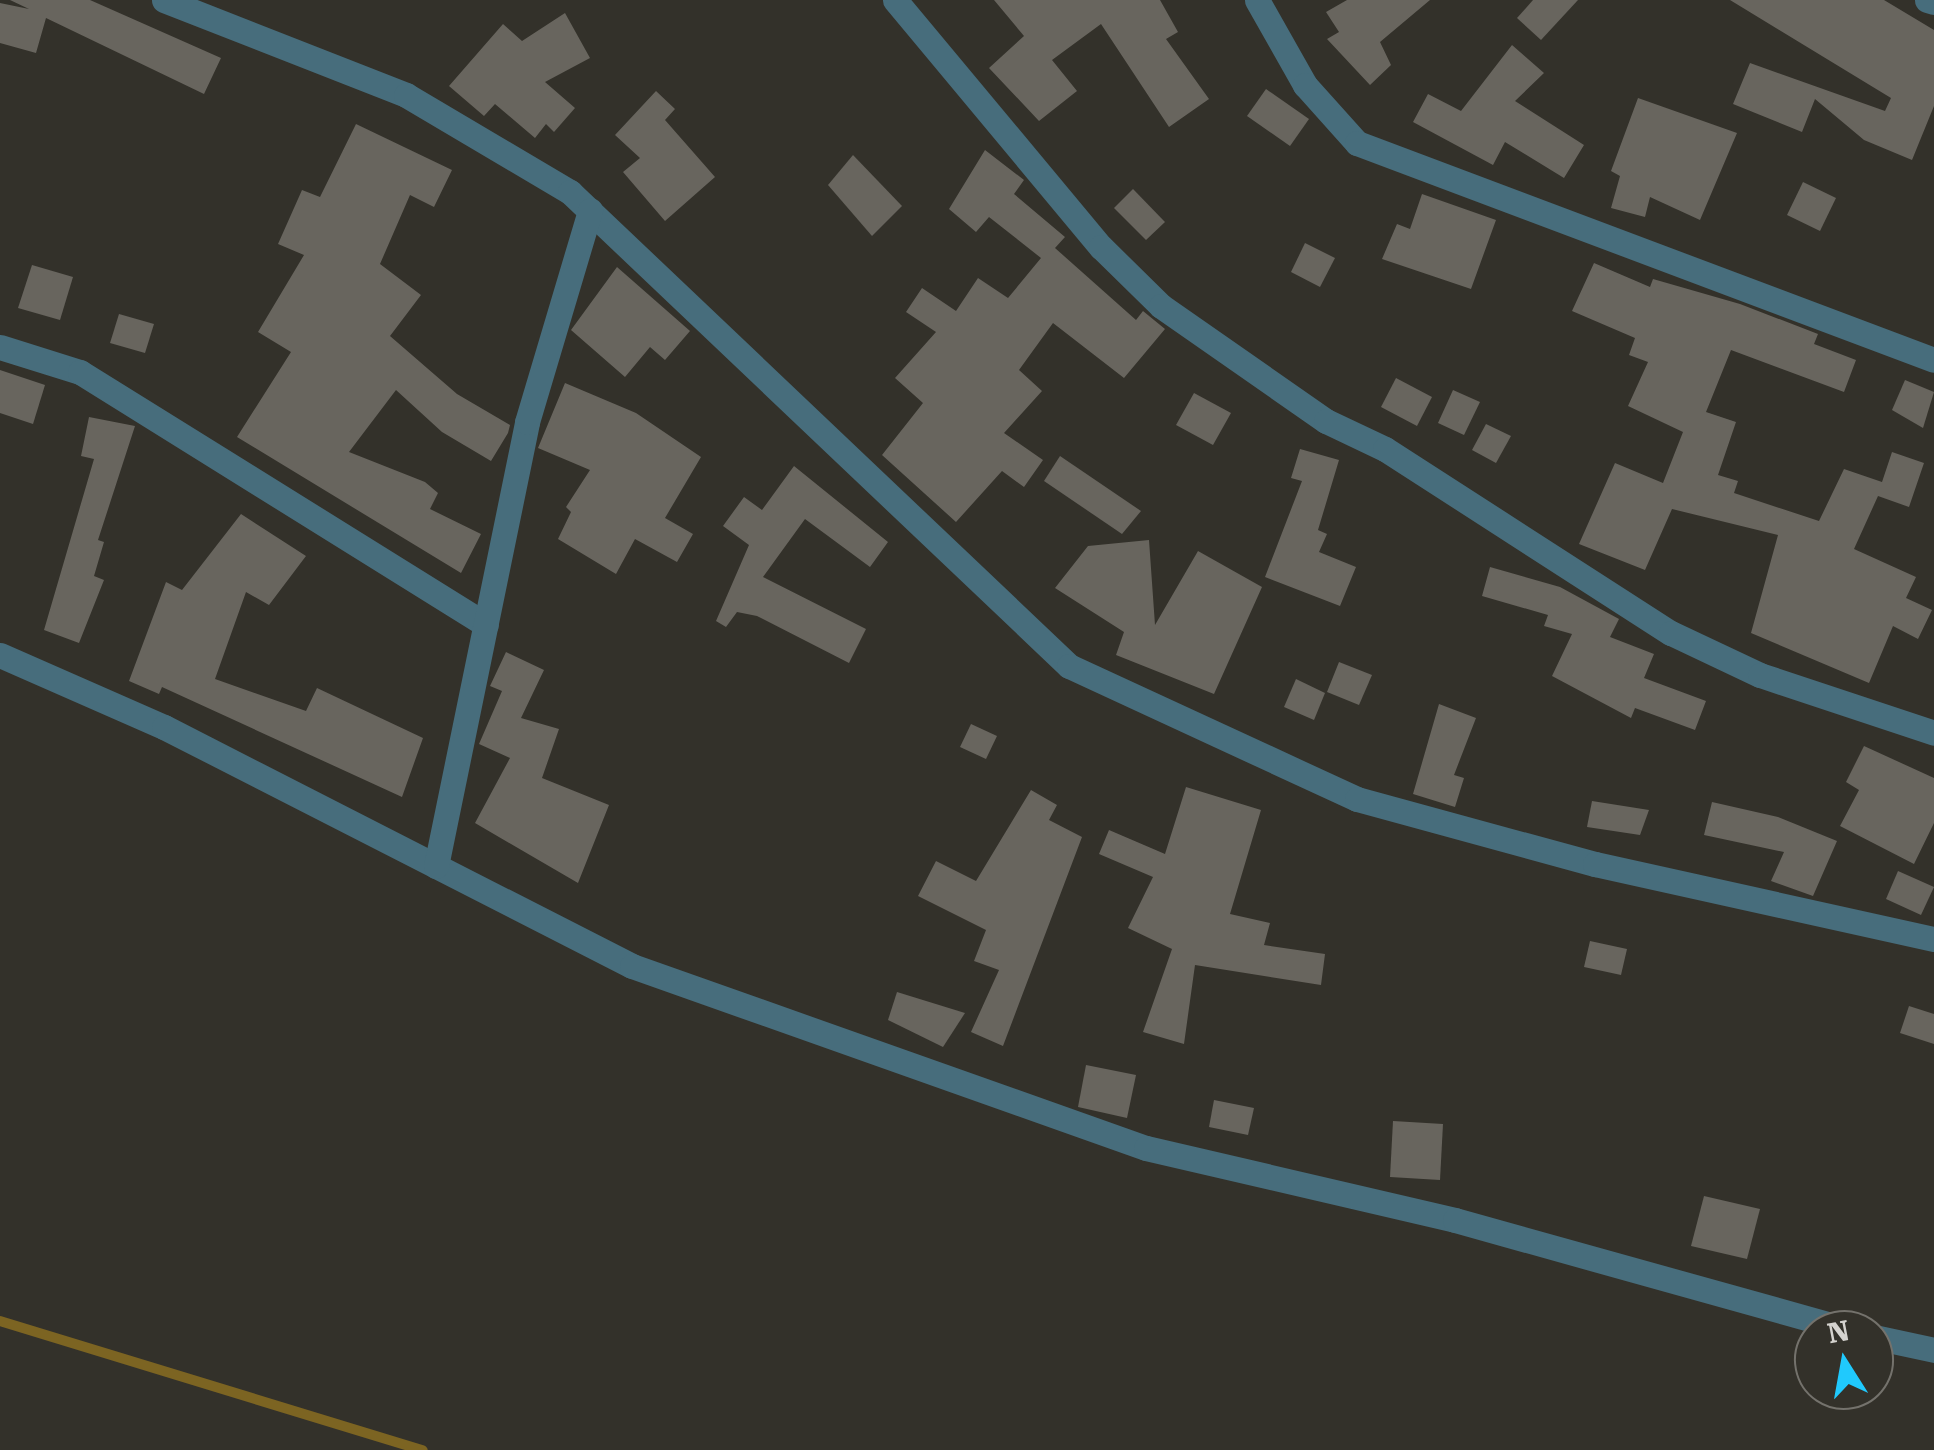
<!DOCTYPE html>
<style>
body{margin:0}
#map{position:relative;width:1934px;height:1450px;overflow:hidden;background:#33312a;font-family:"Roboto Serif",serif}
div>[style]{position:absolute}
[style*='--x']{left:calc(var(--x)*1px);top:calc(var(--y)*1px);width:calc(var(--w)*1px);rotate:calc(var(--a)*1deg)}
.stream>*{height:10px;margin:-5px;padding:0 5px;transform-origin:5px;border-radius:5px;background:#7c6422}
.building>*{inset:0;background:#68655e}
.minor>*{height:25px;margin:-12.5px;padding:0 12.5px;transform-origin:12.5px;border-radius:12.5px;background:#476d7c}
span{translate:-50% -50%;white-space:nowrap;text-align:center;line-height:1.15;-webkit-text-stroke:10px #33312a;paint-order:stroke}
.north{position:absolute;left:1794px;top:1310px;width:100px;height:100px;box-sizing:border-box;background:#33312a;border:2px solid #74726c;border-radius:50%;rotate:349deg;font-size:28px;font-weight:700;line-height:40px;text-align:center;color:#d5d3cf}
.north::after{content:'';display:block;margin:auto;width:35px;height:45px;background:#20c9fd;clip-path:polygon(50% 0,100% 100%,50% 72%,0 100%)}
</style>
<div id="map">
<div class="stream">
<div style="--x:0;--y:1321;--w:442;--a:17"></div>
</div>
<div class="building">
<div style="clip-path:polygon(10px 0,90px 0,221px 58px,204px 94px,46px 18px,36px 53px,0 43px,0 3px,29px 9px)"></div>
<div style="clip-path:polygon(994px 0,1160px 0,1178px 32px,1166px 39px,1209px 99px,1169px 127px,1101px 24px,1052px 60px,1077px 91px,1039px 121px,989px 68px,1024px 36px)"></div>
<div style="clip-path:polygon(1347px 0,1430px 0,1380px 42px,1391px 65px,1370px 85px,1327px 39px,1339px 32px,1326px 12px)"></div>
<div style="clip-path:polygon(1533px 0,1578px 0,1541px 40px,1517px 18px)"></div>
<div style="clip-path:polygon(1730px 0,1884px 0,1934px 30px,1934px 106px,1912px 160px,1864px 140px,1815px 99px,1802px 132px,1733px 104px,1750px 63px,1885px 111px,1891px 98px)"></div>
<div style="clip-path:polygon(565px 13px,590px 58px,545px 82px,575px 108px,554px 132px,546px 124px,535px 138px,495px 104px,484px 116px,449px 86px,503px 24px,522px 41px)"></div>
<div style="clip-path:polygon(1512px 45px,1544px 73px,1515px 101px,1584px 145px,1564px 178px,1505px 142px,1493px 165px,1413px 122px,1428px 94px,1461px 111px)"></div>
<div style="clip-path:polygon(1266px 89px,1309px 119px,1290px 146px,1247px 116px)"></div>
<div style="clip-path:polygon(656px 91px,675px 109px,665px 120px,715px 177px,665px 221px,623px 172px,640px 158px,615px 135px)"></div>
<div style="clip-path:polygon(1638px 98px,1737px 133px,1700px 220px,1650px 197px,1645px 217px,1611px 208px,1620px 176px,1611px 171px)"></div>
<div style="clip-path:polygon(356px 124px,452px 170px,434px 207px,410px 195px,380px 264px,421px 295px,390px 336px,457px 394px,510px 425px,508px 433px,491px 461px,442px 432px,396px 390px,349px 452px,425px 482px,438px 493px,430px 509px,481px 534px,461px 573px,237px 437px,291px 352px,258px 332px,304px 255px,278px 244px,302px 190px,320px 197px)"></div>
<div style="clip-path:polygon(985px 150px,1024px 180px,1014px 194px,1065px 237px,1055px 248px,1136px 320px,1143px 311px,1165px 329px,1124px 378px,1053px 323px,1019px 370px,1042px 391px,1004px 433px,1043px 460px,1024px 487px,1002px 471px,956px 522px,882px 455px,923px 403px,895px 378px,936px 332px,906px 312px,922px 288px,956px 311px,978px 278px,1008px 298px,1041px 258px,989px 217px,976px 232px,949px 209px)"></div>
<div style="clip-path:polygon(853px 155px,902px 206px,872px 236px,828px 185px)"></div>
<div style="clip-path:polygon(1803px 182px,1836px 198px,1820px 231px,1787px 215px)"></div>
<div style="clip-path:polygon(1133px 189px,1165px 222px,1146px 240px,1114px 208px)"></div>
<div style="clip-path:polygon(1422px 194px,1496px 220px,1471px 289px,1382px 259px,1397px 224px,1410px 229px)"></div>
<div style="clip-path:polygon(1305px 243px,1335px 258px,1320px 287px,1291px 272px)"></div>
<div style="clip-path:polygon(1594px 263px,1650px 287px,1653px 279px,1740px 304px,1818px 334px,1814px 344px,1856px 360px,1844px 392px,1731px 350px,1706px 412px,1736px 422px,1718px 475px,1738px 481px,1734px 493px,1819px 521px,1844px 469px,1882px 482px,1892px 452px,1924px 463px,1909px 507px,1878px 496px,1854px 549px,1916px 577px,1906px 598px,1932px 610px,1918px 639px,1893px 626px,1869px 683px,1751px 633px,1778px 535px,1672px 509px,1645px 570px,1579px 544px,1615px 463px,1663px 483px,1683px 432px,1628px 406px,1648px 362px,1629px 355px,1635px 338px,1572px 311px)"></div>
<div style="clip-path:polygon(32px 265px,73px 277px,60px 320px,18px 308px)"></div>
<div style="clip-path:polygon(617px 267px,690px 331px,665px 360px,650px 347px,625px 377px,571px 330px)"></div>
<div style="clip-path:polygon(119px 314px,154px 324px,145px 353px,110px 343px)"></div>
<div style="clip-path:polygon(0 370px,45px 385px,33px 424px,0 413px)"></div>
<div style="clip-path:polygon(1396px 378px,1432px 397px,1417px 426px,1381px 407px)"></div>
<div style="clip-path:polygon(1905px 380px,1934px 392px,1923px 428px,1892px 410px)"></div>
<div style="clip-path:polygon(565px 383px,636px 413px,701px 457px,665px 518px,693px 534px,677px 562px,635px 539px,616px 574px,558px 539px,571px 512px,566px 507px,590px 470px,538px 448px)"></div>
<div style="clip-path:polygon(1453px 390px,1480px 402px,1464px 435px,1438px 423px)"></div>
<div style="clip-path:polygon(1194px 393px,1231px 413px,1213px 445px,1176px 425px)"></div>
<div style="clip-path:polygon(89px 417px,135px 426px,98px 540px,104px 542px,94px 576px,104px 580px,79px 643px,44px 630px,94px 459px,81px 456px)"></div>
<div style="clip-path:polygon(1486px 424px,1511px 436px,1496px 463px,1472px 450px)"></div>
<div style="clip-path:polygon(1300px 449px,1339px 460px,1318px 530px,1327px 534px,1319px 552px,1356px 567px,1340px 606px,1265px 577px,1302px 481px,1291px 478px)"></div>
<div style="clip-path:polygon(1060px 456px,1141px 511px,1122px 534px,1044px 481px)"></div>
<div style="clip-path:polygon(794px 466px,888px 542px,870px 567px,805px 519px,763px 577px,866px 629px,849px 663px,757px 616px,737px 612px,726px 627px,716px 621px,749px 545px,723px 526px,744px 497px,762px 510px)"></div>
<div style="clip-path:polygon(241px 514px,306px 556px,269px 605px,246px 592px,215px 679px,306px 711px,317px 688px,423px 738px,402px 797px,162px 687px,159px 694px,129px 681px,166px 582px,182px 590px)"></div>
<div style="clip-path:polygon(1149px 540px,1155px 625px,1198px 551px,1262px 587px,1214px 694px,1116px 655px,1124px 632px,1055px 588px,1088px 546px)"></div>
<div style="clip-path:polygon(1490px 567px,1560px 587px,1619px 619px,1610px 637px,1654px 654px,1644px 678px,1706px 701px,1695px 730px,1635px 708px,1631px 718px,1552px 676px,1572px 634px,1544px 626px,1548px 615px,1482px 596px)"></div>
<div style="clip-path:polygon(506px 652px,544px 670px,521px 718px,559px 729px,542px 778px,609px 805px,578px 883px,475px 823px,510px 758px,479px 744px,502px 691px,490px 686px)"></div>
<div style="clip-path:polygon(1339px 662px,1372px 675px,1359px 705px,1327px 692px)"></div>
<div style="clip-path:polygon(1296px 679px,1325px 693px,1314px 720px,1284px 707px)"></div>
<div style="clip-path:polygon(1439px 704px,1476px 718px,1454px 775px,1464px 778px,1455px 807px,1413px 794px)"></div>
<div style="clip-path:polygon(971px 724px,997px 736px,986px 759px,960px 747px)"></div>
<div style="clip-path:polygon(1864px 746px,1934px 778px,1934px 823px,1914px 864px,1840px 826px,1859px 790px,1846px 782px)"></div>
<div style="clip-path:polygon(1186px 787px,1261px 810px,1230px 914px,1270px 923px,1264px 945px,1325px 954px,1321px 985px,1195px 965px,1184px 1044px,1143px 1032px,1172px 949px,1128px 928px,1153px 877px,1099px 854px,1109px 830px,1165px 854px)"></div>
<div style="clip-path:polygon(1031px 790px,1057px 805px,1049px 820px,1082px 837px,1003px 1046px,971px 1032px,999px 970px,974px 961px,986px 930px,918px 896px,936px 861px,976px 881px)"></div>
<div style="clip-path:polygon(1592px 801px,1649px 810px,1640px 835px,1587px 827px)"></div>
<div style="clip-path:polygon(1712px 802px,1778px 817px,1837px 841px,1813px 896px,1771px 881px,1784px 852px,1704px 835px)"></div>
<div style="clip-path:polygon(1898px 871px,1934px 887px,1921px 915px,1886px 899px)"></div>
<div style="clip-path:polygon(1590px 941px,1627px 949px,1621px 975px,1584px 967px)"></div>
<div style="clip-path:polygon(897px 992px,965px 1013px,943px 1047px,888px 1020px)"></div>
<div style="clip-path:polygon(1909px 1006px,1934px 1014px,1934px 1044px,1900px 1033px)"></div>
<div style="clip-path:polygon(1086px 1065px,1136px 1075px,1127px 1118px,1078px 1107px)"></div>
<div style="clip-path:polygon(1214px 1100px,1254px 1108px,1248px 1135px,1209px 1127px)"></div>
<div style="clip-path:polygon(1393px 1121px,1443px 1124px,1440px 1180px,1390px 1177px)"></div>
<div style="clip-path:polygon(1704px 1196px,1760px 1209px,1747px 1259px,1691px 1246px)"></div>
</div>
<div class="minor">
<div style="--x:164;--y:0;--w:260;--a:21.4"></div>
<div style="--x:406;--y:95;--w:191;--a:30.6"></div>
<div style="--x:570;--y:192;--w:688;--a:43.53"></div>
<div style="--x:1069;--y:666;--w:317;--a:24.8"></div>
<div style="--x:1357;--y:799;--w:247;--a:15.3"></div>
<div style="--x:1595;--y:864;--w:347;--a:12.5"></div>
<div style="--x:895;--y:0;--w:322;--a:50.2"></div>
<div style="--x:1101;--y:247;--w:84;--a:44.5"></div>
<div style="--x:1161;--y:306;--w:201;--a:34.9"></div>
<div style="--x:1326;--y:421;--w:65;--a:25.4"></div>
<div style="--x:1385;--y:449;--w:340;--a:32.8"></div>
<div style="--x:1671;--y:633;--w:98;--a:25.3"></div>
<div style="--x:1760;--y:675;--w:183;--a:18.4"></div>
<div style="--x:1257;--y:0;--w:98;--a:60.5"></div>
<div style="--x:1305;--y:85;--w:78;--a:48.1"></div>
<div style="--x:1357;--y:143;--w:616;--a:20.61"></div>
<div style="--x:1927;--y:0;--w:7;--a:16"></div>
<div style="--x:0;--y:347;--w:84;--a:17.4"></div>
<div style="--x:80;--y:372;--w:478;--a:31.9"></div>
<div style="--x:0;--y:655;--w:179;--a:23.7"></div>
<div style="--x:164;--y:727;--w:525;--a:27.05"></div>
<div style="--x:632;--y:966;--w:545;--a:19.5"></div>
<div style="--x:1146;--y:1148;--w:317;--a:13.1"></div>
<div style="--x:1455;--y:1220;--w:409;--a:15.6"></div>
<div style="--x:436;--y:866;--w:453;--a:-78.4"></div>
<div style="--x:527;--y:422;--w:221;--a:-73.4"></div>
<div style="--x:1874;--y:1337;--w:61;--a:12.2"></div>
</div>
<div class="north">N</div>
</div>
